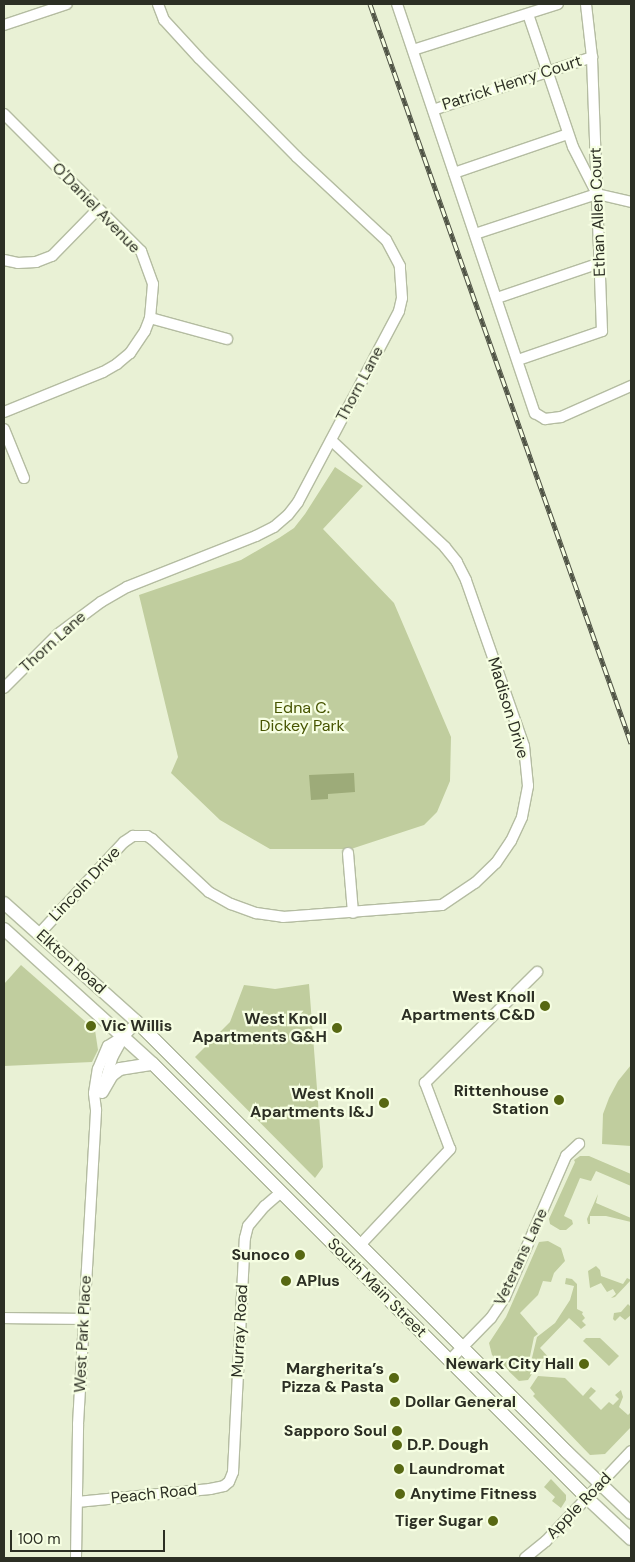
<!DOCTYPE html>
<meta charset="utf-8">
<style>
body{margin:0}
#map{position:relative;width:635px;height:1562px;overflow:hidden;background:#e9f1d5;font-family:"DM Sans",sans-serif}
div>[style]{position:absolute}
[style*='--x']{left:calc(var(--x)*1px);top:calc(var(--y)*1px);width:calc(var(--w)*1px);rotate:calc(var(--a)*1deg)}
.green>*{inset:0;background:#c0cd9e}
.water>*{inset:0;background:#9dab79}
.roads{filter:drop-shadow(1px 0 #b4bca1) drop-shadow(-1px 0 #b4bca1) drop-shadow(0 1px #b4bca1) drop-shadow(0 -1px #b4bca1)}
.minor>*{height:10px;margin:-5px;padding:0 5px;transform-origin:5px;border-radius:5px;background:#fff}
.major>*{height:12px;margin:-6px;padding:0 6px;transform-origin:6px;border-radius:6px;background:#fff}
.rail>*{height:5px;margin-top:-2.5px;transform-origin:0;background:repeating-linear-gradient(90deg,#f6fee2 0 9px,#4f5345 0 18px);box-sizing:border-box;border-block:1px solid #4f5345}
.dots>*{width:14px;height:14px;translate:-50% -50%;box-sizing:border-box;border:2px solid #f6fee2;border-radius:50%}
span{translate:-50% -50%;white-space:nowrap;text-align:center;line-height:1.15;-webkit-text-stroke:4.5px #f6fee2;paint-order:stroke}
.street-label{font-size:16px;color:#2c2f24}
.park-label{font-size:16px;color:#465400}
.poi-label{font-size:16px;color:#2c2f24;font-weight:700}
.right{translate:-100% -50%;text-align:right}
.left{translate:0 -50%;text-align:left}
.frame{position:absolute;inset:0;border:5px solid #2c2f24;pointer-events:none}
.scale{position:absolute;left:10px;top:1530px;width:155px;height:22px;box-sizing:border-box;border:2px solid #2c2f24;border-top:0;padding-left:6px;font-size:15px;line-height:18px;white-space:nowrap;color:#2c2f24;-webkit-text-stroke:4px #f6fee2;paint-order:stroke}
</style>
<div id="map">
<div class="green">
<div style="clip-path:polygon(335px 467px,363px 486px,323px 529px,394px 603px,451px 737px,450px 781px,437px 812px,424px 825px,351px 849px,270px 849px,220px 820px,171px 773px,178px 757px,139px 595px,241px 560px,279px 538px,294px 528px,305px 514px)"></div>
<div style="clip-path:polygon(21px 965px,95px 1030px,98px 1050px,92px 1062px,4px 1066px,4px 984px)"></div>
<div style="clip-path:polygon(309px 984px,323px 1167px,315px 1178px,195px 1057px,230px 1022px,244px 985px,275px 989px)"></div>
<div style="clip-path:polygon(631px 1065px,631px 1146px,602px 1144px,603px 1114px,609px 1098px,618px 1081px)"></div>
<div style="clip-path:polygon(580px 1156px,589px 1156px,631px 1174px,631px 1186px,596px 1171px,591px 1181px,580px 1178px,564px 1216px,572px 1220px,573px 1224px,566px 1230px,560px 1230px,550px 1224px,549px 1219px,575px 1162px,574px 1160px)"></div>
<div style="clip-path:polygon(598px 1194px,596px 1203px,631px 1218px,631px 1222px,606px 1216px,590px 1216px,590px 1224px,588px 1224px,587px 1219px)"></div>
<div style="clip-path:polygon(548px 1241px,561px 1248px,565px 1261px,554px 1273px,551px 1282px,543px 1281px,538px 1295px,520px 1313px,538px 1334px,534px 1337px,529px 1361px,536px 1368px,528px 1380px,519px 1381px,492px 1355px,489px 1343px,506px 1317px,539px 1242px)"></div>
<div style="clip-path:polygon(596px 1266px,600px 1270px,601px 1276px,623px 1284px,627px 1278px,631px 1280px,615px 1297px,611px 1298px,616px 1294px,613px 1289px,607px 1292px,601px 1283px,590px 1288px,588px 1271px)"></div>
<div style="clip-path:polygon(566px 1278px,572px 1279px,577px 1284px,577px 1309px,583px 1312px,582px 1314px,585px 1318px,582px 1321px,586px 1325px,581px 1329px,569px 1318px,540px 1348px,552px 1361px,533px 1364px,531px 1362px,537px 1337px,555px 1323px,570px 1300px,574px 1286px,565px 1284px)"></div>
<div style="clip-path:polygon(628px 1304px,631px 1307px,631px 1315px,625px 1320px,620px 1316px,615px 1321px,613px 1319px,614px 1313px,621px 1312px)"></div>
<div style="clip-path:polygon(586px 1338px,600px 1338px,619px 1356px,609px 1366px,583px 1341px)"></div>
<div style="clip-path:polygon(538px 1376px,565px 1378px,583px 1396px,591px 1387px,596px 1391px,589px 1398px,601px 1410px,609px 1402px,613px 1405px,619px 1399px,615px 1395px,621px 1390px,623px 1397px,619px 1407px,628px 1415px,631px 1412px,631px 1427px,605px 1454px,590px 1455px,533px 1396px,535px 1394px,530px 1388px)"></div>
<div style="clip-path:polygon(551px 1479px,566px 1495px,566px 1500px,561px 1508px,552px 1501px,555px 1497px,544px 1487px)"></div>
</div>
<div class="water">
<div style="clip-path:polygon(354px 773px,355px 792px,328px 794px,328px 799px,311px 800px,309px 775px)"></div>
</div>
<div class="roads">
<div class="minor">
<div style="--x:397;--y:4;--w:432;--a:71.4"></div>
<div style="--x:535;--y:413;--w:12;--a:31"></div>
<div style="--x:545;--y:419;--w:16;--a:-7"></div>
<div style="--x:561;--y:417;--w:77;--a:-23.9"></div>
<div style="--x:528;--y:14;--w:140;--a:71.3"></div>
<div style="--x:573;--y:147;--w:53;--a:62.9"></div>
<div style="--x:597;--y:194;--w:35;--a:13"></div>
<div style="--x:4;--y:25;--w:66;--a:-18.4"></div>
<div style="--x:413;--y:50;--w:152;--a:-17.6"></div>
<div style="--x:433;--y:110;--w:168;--a:-18.4"></div>
<div style="--x:4;--y:114;--w:194;--a:45"></div>
<div style="--x:141;--y:251;--w:35;--a:70"></div>
<div style="--x:153;--y:284;--w:34;--a:95"></div>
<div style="--x:150;--y:318;--w:14;--a:111"></div>
<div style="--x:145;--y:331;--w:27;--a:124"></div>
<div style="--x:130;--y:353;--w:17;--a:140"></div>
<div style="--x:117;--y:364;--w:16;--a:150"></div>
<div style="--x:103;--y:372;--w:107;--a:158"></div>
<div style="--x:454;--y:173;--w:120;--a:-18.9"></div>
<div style="--x:475;--y:234;--w:128;--a:-18.2"></div>
<div style="--x:4;--y:260;--w:14;--a:12"></div>
<div style="--x:18;--y:263;--w:18;--a:-3"></div>
<div style="--x:36;--y:262;--w:17;--a:-21"></div>
<div style="--x:52;--y:256;--w:66;--a:-45.6"></div>
<div style="--x:497;--y:298;--w:109;--a:-18.8"></div>
<div style="--x:150;--y:318;--w:80;--a:15.3"></div>
<div style="--x:518;--y:360;--w:89;--a:-19"></div>
<div style="--x:602;--y:331;--w:274;--a:-92.1"></div>
<div style="--x:592;--y:57;--w:53;--a:-96.5"></div>
<div style="--x:4;--y:429;--w:53;--a:67.8"></div>
<div style="--x:4;--y:688;--w:76;--a:-45"></div>
<div style="--x:58;--y:634;--w:54;--a:-36.7"></div>
<div style="--x:101;--y:602;--w:30;--a:-30"></div>
<div style="--x:127;--y:587;--w:139;--a:-21.6"></div>
<div style="--x:256;--y:536;--w:20;--a:-27"></div>
<div style="--x:274;--y:527;--w:18;--a:-41"></div>
<div style="--x:288;--y:515;--w:16;--a:-52"></div>
<div style="--x:298;--y:502;--w:216;--a:-62.1"></div>
<div style="--x:399;--y:311;--w:13;--a:-77"></div>
<div style="--x:402;--y:298;--w:32;--a:-94"></div>
<div style="--x:400;--y:266;--w:30;--a:-118"></div>
<div style="--x:386;--y:240;--w:122;--a:-137"></div>
<div style="--x:297;--y:157;--w:139;--a:-134.7"></div>
<div style="--x:199;--y:58;--w:52;--a:-132.6"></div>
<div style="--x:164;--y:20;--w:17;--a:-111"></div>
<div style="--x:348;--y:853;--w:60;--a:85.2"></div>
<div style="--x:39;--y:934;--w:125;--a:-47.3"></div>
<div style="--x:124;--y:842;--w:11;--a:-34"></div>
<div style="--x:133;--y:836;--w:14;--a:0"></div>
<div style="--x:147;--y:836;--w:6;--a:31"></div>
<div style="--x:152;--y:839;--w:78;--a:42.9"></div>
<div style="--x:209;--y:892;--w:25;--a:29"></div>
<div style="--x:231;--y:904;--w:27;--a:20"></div>
<div style="--x:256;--y:913;--w:27;--a:8"></div>
<div style="--x:283;--y:917;--w:159;--a:-4.3"></div>
<div style="--x:442;--y:905;--w:40;--a:-34"></div>
<div style="--x:475;--y:883;--w:29;--a:-44"></div>
<div style="--x:496;--y:863;--w:27;--a:-56"></div>
<div style="--x:511;--y:841;--w:26;--a:-65"></div>
<div style="--x:522;--y:817;--w:32;--a:-79"></div>
<div style="--x:528;--y:786;--w:40;--a:-95.7"></div>
<div style="--x:524;--y:746;--w:176;--a:-109.3"></div>
<div style="--x:466;--y:580;--w:20;--a:-117"></div>
<div style="--x:457;--y:562;--w:19;--a:-129"></div>
<div style="--x:445;--y:547;--w:156;--a:-136.8"></div>
<div style="--x:103;--y:1088;--w:34;--a:-73"></div>
<div style="--x:113;--y:1056;--w:23;--a:-61"></div>
<div style="--x:124;--y:1036;--w:19;--a:-47"></div>
<div style="--x:360;--y:1245;--w:132;--a:-46.8"></div>
<div style="--x:450;--y:1149;--w:71;--a:-110.7"></div>
<div style="--x:425;--y:1083;--w:158;--a:-44.7"></div>
<div style="--x:4;--y:1318;--w:79;--a:0.7"></div>
<div style="--x:449;--y:1361;--w:60;--a:-45.7"></div>
<div style="--x:491;--y:1318;--w:25;--a:-56"></div>
<div style="--x:505;--y:1297;--w:154;--a:-66.6"></div>
<div style="--x:566;--y:1156;--w:18;--a:-43"></div>
<div style="--x:77;--y:1502;--w:134;--a:-5.6"></div>
<div style="--x:210;--y:1489;--w:14;--a:-12"></div>
<div style="--x:224;--y:1486;--w:6;--a:-39"></div>
<div style="--x:229;--y:1482;--w:11;--a:-68"></div>
<div style="--x:233;--y:1472;--w:234;--a:-87.1"></div>
<div style="--x:245;--y:1238;--w:12;--a:-76"></div>
<div style="--x:248;--y:1226;--w:26;--a:-50"></div>
<div style="--x:265;--y:1206;--w:21;--a:-41"></div>
<div style="--x:76;--y:1558;--w:134;--a:-89.1"></div>
<div style="--x:78;--y:1424;--w:315;--a:-86.7"></div>
<div style="--x:96;--y:1110;--w:17;--a:-97"></div>
<div style="--x:94;--y:1093;--w:24;--a:-81"></div>
<div style="--x:98;--y:1069;--w:25;--a:-67"></div>
<div style="--x:108;--y:1046;--w:19;--a:-32"></div>
<div style="--x:525;--y:1558;--w:27;--a:-39"></div>
<div style="--x:546;--y:1541;--w:124;--a:-46.6"></div>
</div>
<div class="major">
<div style="--x:4;--y:903;--w:178;--a:41.8"></div>
<div style="--x:137;--y:1022;--w:608;--a:45"></div>
<div style="--x:567;--y:1452;--w:88;--a:43.6"></div>
<div style="--x:4;--y:929;--w:201;--a:42.2"></div>
<div style="--x:153;--y:1064;--w:614;--a:45"></div>
<div style="--x:587;--y:1498;--w:60;--a:43"></div>
<div style="--x:102;--y:1092;--w:20;--a:-60"></div>
<div style="--x:112;--y:1075;--w:10;--a:-37"></div>
<div style="--x:120;--y:1069;--w:33;--a:-9"></div>
</div>
</div>
<div class="rail">
<div style="--x:370;--y:4;--w:784;--a:70.55"></div>
</div>
<div class="dots">
<div style="left:545px;top:1006px;background:#576812"></div>
<div style="left:91px;top:1026px;background:#576812"></div>
<div style="left:337px;top:1028px;background:#576812"></div>
<div style="left:559px;top:1100px;background:#576812"></div>
<div style="left:384px;top:1103px;background:#576812"></div>
<div style="left:300px;top:1255px;background:#576812"></div>
<div style="left:286px;top:1281px;background:#576812"></div>
<div style="left:584px;top:1364px;background:#576812"></div>
<div style="left:394px;top:1378px;background:#576812"></div>
<div style="left:395px;top:1402px;background:#576812"></div>
<div style="left:397px;top:1431px;background:#576812"></div>
<div style="left:397px;top:1445px;background:#576812"></div>
<div style="left:399px;top:1469px;background:#576812"></div>
<div style="left:400px;top:1494px;background:#576812"></div>
<div style="left:493px;top:1521px;background:#576812"></div>
</div>
<div class="street-label">
<span style="left:512px;top:83px;rotate:-18deg">Patrick Henry Court</span>
<span style="left:96px;top:208px;rotate:46deg">O'Daniel Avenue</span>
<span style="left:598px;top:212px;rotate:-92deg">Ethan Allen Court</span>
<span style="left:360px;top:384px;rotate:-62deg">Thorn Lane</span>
<span style="left:53px;top:642px;rotate:-42deg">Thorn Lane</span>
<span style="left:508px;top:708px;rotate:73deg">Madison Drive</span>
<span style="left:85px;top:884px;rotate:-47deg">Lincoln Drive</span>
<span style="left:71px;top:962px;rotate:42deg">Elkton Road</span>
<span style="left:521px;top:1257px;rotate:-65deg">Veterans Lane</span>
<span style="left:377px;top:1288px;rotate:45deg">South Main Street</span>
<span style="left:240px;top:1331px;rotate:-87deg">Murray Road</span>
<span style="left:83px;top:1334px;rotate:-87deg">West Park Place</span>
<span style="left:154px;top:1494px;rotate:-6deg">Peach Road</span>
<span style="left:579px;top:1506px;rotate:-46deg">Apple Road</span>
</div>
<div class="park-label">
<span style="left:302px;top:717px">Edna C.<br>Dickey Park</span>
</div>
<div class="poi-label">
<span class="right" style="left:535px;top:1006px">West Knoll<br>Apartments C&amp;D</span>
<span class="right" style="left:327px;top:1028px">West Knoll<br>Apartments G&amp;H</span>
<span class="left" style="left:101px;top:1026px">Vic Willis</span>
<span class="right" style="left:549px;top:1100px">Rittenhouse<br>Station</span>
<span class="right" style="left:374px;top:1103px">West Knoll<br>Apartments I&amp;J</span>
<span class="right" style="left:290px;top:1255px">Sunoco</span>
<span class="left" style="left:296px;top:1281px">APlus</span>
<span class="right" style="left:574px;top:1364px">Newark City Hall</span>
<span class="right" style="left:384px;top:1378px">Margherita’s<br>Pizza &amp; Pasta</span>
<span class="left" style="left:405px;top:1402px">Dollar General</span>
<span class="right" style="left:387px;top:1431px">Sapporo Soul</span>
<span class="left" style="left:407px;top:1445px">D.P. Dough</span>
<span class="left" style="left:409px;top:1469px">Laundromat</span>
<span class="left" style="left:410px;top:1494px">Anytime Fitness</span>
<span class="right" style="left:483px;top:1521px">Tiger Sugar</span>
</div>
<div class="frame"></div>
<div class="scale">100 m</div>
</div>
